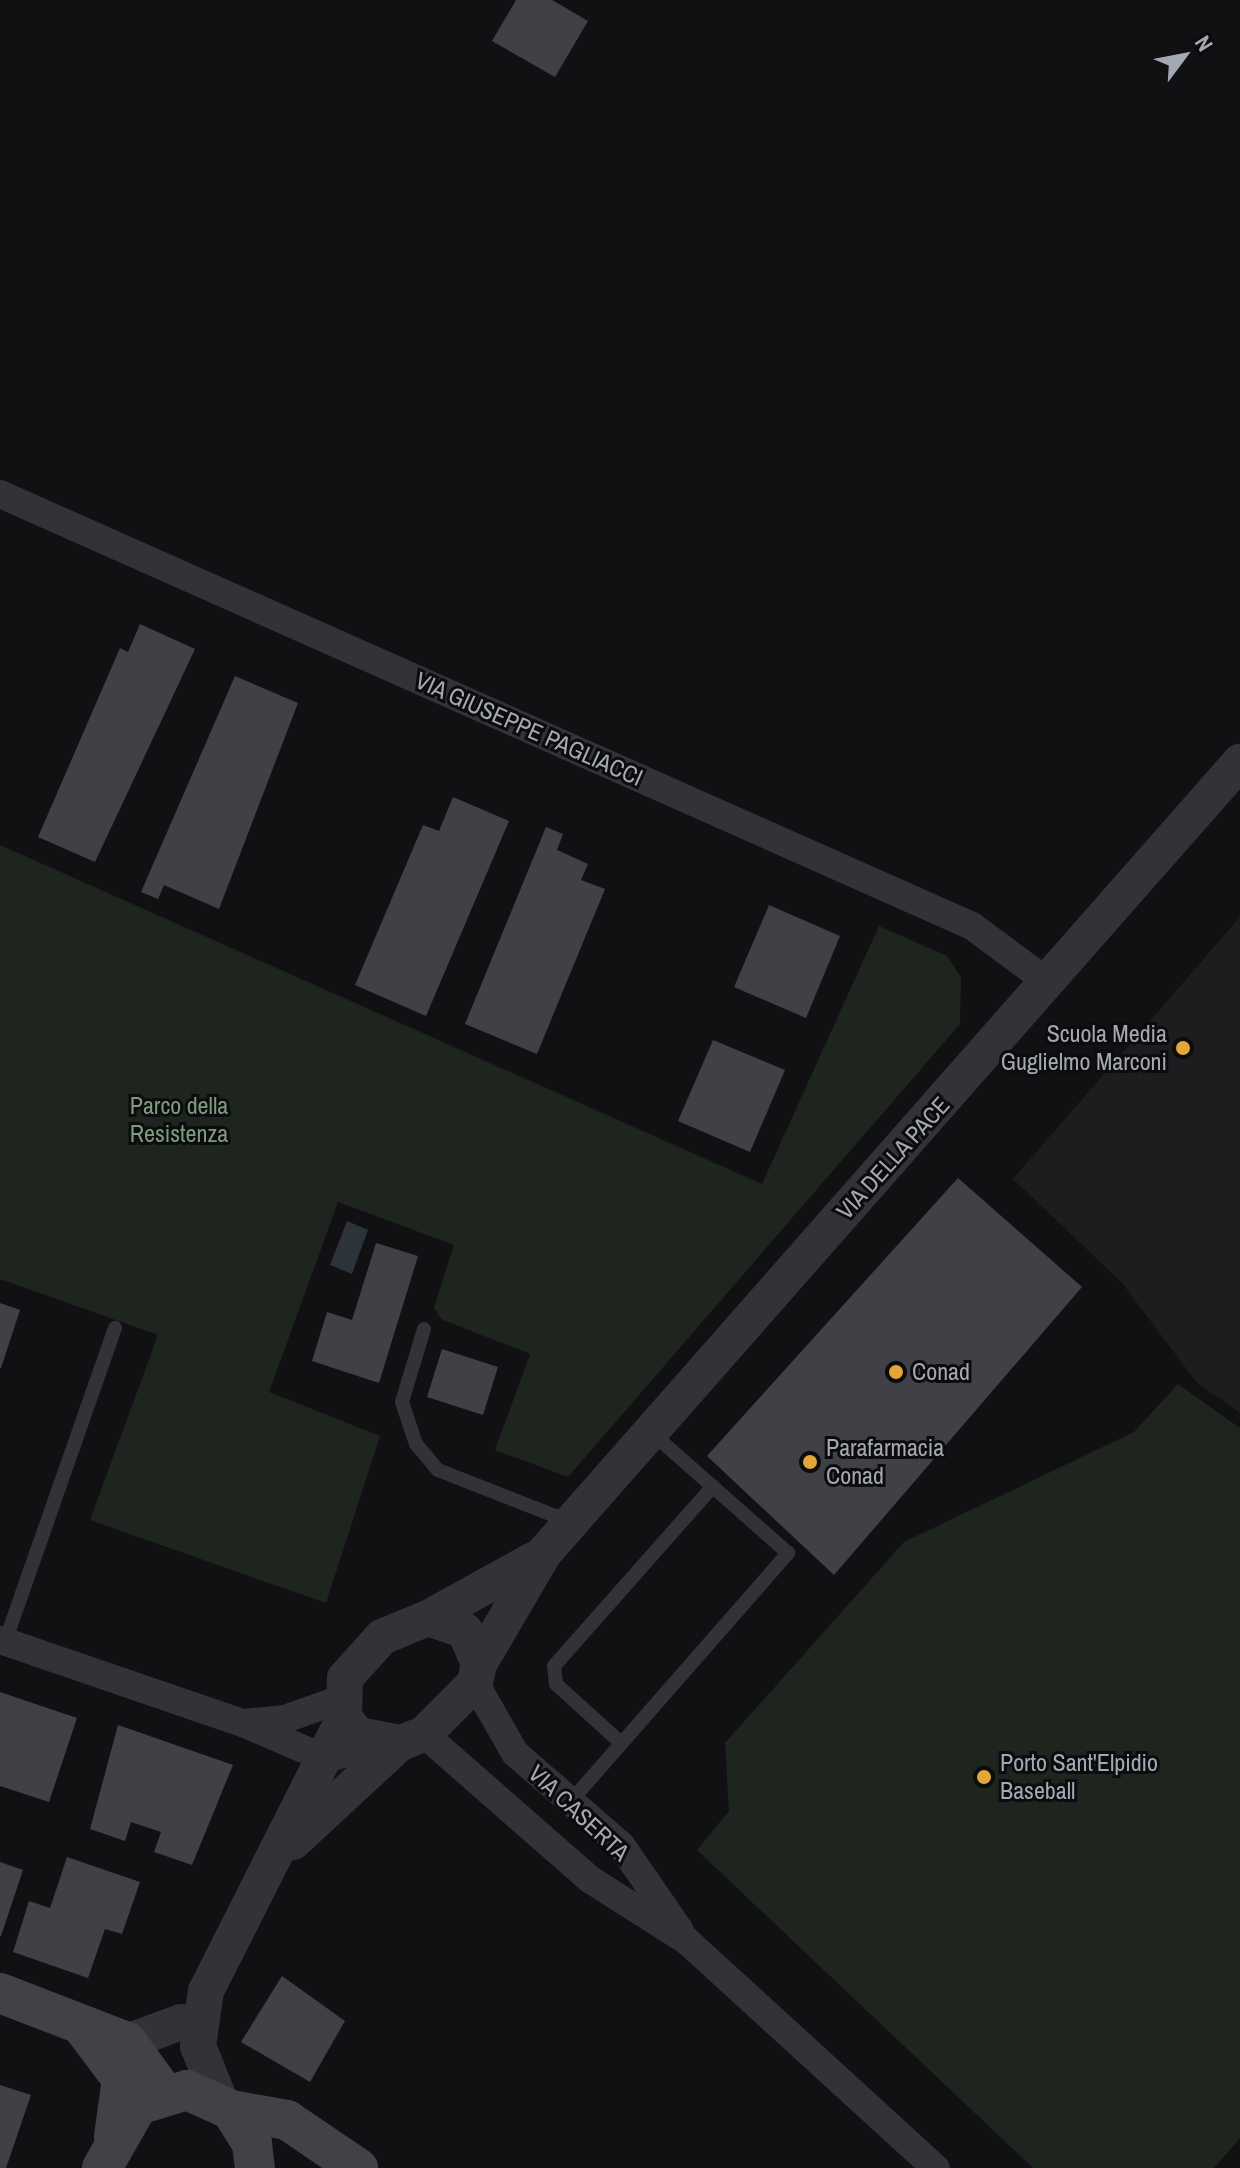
<!DOCTYPE html>
<style>
body{margin:0}
#map{position:relative;width:1240px;height:2168px;overflow:hidden;background:#111113;font-family:"Archivo Narrow",sans-serif}
div>[style]{position:absolute}
[style*='--x']{left:calc(var(--x)*1px);top:calc(var(--y)*1px);width:calc(var(--w)*1px);rotate:calc(var(--a)*1deg)}
.built>*{inset:0;background:#1d1d20}
.green>*{inset:0;background:#1e251f}
.water>*{inset:0;background:#2c343a}
.building>*{inset:0;background:#404146}
.service>*{height:14px;margin:-7px;padding:0 7px;transform-origin:7px;border-radius:7px;background:#333337}
.minor>*{height:28px;margin:-14px;padding:0 14px;transform-origin:14px;border-radius:14px;background:#333337}
.tertiary>*{height:36px;margin:-18px;padding:0 18px;transform-origin:18px;border-radius:18px;background:#333337}
.secondary>*{height:40px;margin:-20px;padding:0 20px;transform-origin:20px;border-radius:20px;background:#414247}
.dots>*{width:22px;height:22px;translate:-50% -50%;box-sizing:border-box;border:4px solid #0c0c0e;border-radius:50%}
span{translate:-50% -50%;white-space:nowrap;text-align:center;line-height:1.15;-webkit-text-stroke:6px #0c0c0e;paint-order:stroke}
.street-label{font-size:24px;color:#a4a8b2}
.poi-label{font-size:24px;color:#a4a8b2}
.right{translate:-100% -50%;text-align:right}
.left{translate:0 -50%;text-align:left}
.park-label{font-size:24px;color:#7c9c7d}
.north{position:absolute;left:1144px;top:16px;width:80px;height:80px;-webkit-text-stroke:6px #0c0c0e;paint-order:stroke;rotate:58deg;font-size:22px;font-weight:700;line-height:32px;text-align:center;color:#a4a8b2}
.north::after{content:'';display:block;margin:auto;width:28px;height:36px;background:#a4a8b2;clip-path:polygon(50% 0,100% 100%,50% 72%,0 100%)}
</style>
<div id="map">
<div class="built">
<div style="clip-path:polygon(1240px 917px,1240px 1413px,1197px 1383px,1122px 1283px,1013px 1179px)"></div>
</div>
<div class="green">
<div style="clip-path:polygon(0 845px,762px 1184px,879px 926px,947px 956px,961px 977px,960px 1024px,568px 1477px,495px 1450px,530px 1354px,441px 1319px,434px 1307px,454px 1245px,338px 1202px,269px 1392px,380px 1436px,326px 1603px,90px 1520px,158px 1335px,0 1279px)"></div>
<div style="clip-path:polygon(1178px 1384px,1240px 1428px,1240px 2138px,1214px 2168px,1033px 2168px,697px 1850px,729px 1811px,725px 1743px,904px 1542px,1134px 1432px)"></div>
</div>
<div class="water">
<div style="clip-path:polygon(347px 1221px,368px 1230px,352px 1274px,330px 1265px)"></div>
</div>
<div class="building">
<div style="clip-path:polygon(516px 0,552px 0,588px 21px,555px 77px,492px 41px)"></div>
<div style="clip-path:polygon(140px 624px,195px 649px,95px 862px,38px 837px,120px 648px,128px 652px)"></div>
<div style="clip-path:polygon(235px 676px,298px 703px,219px 909px,164px 885px,158px 899px,141px 892px)"></div>
<div style="clip-path:polygon(453px 797px,509px 821px,426px 1016px,355px 985px,423px 825px,439px 831px)"></div>
<div style="clip-path:polygon(546px 827px,563px 834px,557px 850px,588px 864px,581px 880px,605px 889px,537px 1054px,465px 1024px)"></div>
<div style="clip-path:polygon(769px 905px,840px 936px,806px 1018px,734px 987px)"></div>
<div style="clip-path:polygon(713px 1040px,785px 1070px,750px 1152px,678px 1121px)"></div>
<div style="clip-path:polygon(958px 1178px,1082px 1287px,834px 1575px,707px 1456px)"></div>
<div style="clip-path:polygon(376px 1243px,418px 1256px,379px 1383px,312px 1361px,327px 1312px,352px 1320px)"></div>
<div style="clip-path:polygon(0 1303px,20px 1310px,1px 1368px,0 1368px)"></div>
<div style="clip-path:polygon(442px 1349px,498px 1367px,483px 1415px,427px 1397px)"></div>
<div style="clip-path:polygon(0 1692px,77px 1718px,49px 1802px,0 1786px)"></div>
<div style="clip-path:polygon(118px 1725px,233px 1765px,192px 1865px,154px 1852px,161px 1832px,131px 1822px,125px 1841px,90px 1829px)"></div>
<div style="clip-path:polygon(67px 1857px,140px 1882px,122px 1934px,105px 1929px,88px 1978px,13px 1952px,29px 1901px,50px 1908px)"></div>
<div style="clip-path:polygon(0 1862px,23px 1870px,1px 1936px,0 1936px)"></div>
<div style="clip-path:polygon(282px 1976px,345px 2021px,310px 2082px,241px 2042px)"></div>
<div style="clip-path:polygon(0 2085px,31px 2095px,6px 2168px,0 2168px)"></div>
</div>
<div class="service">
<div style="--x:424;--y:1329;--w:76;--a:106.8"></div>
<div style="--x:402;--y:1402;--w:44;--a:71.6"></div>
<div style="--x:416;--y:1444;--w:34;--a:50"></div>
<div style="--x:438;--y:1470;--w:143;--a:21.4"></div>
<div style="--x:5;--y:1642;--w:333;--a:-70.7"></div>
<div style="--x:621;--y:1743;--w:88;--a:-137.8"></div>
<div style="--x:556;--y:1684;--w:18;--a:-96"></div>
<div style="--x:554;--y:1666;--w:240;--a:-48.5"></div>
<div style="--x:571;--y:1801;--w:330;--a:-48.8"></div>
<div style="--x:788;--y:1553;--w:181;--a:-138.6"></div>
</div>
<div class="minor">
<div style="--x:0;--y:494;--w:1064;--a:23.96"></div>
<div style="--x:972;--y:926;--w:96;--a:36.5"></div>
<div style="--x:0;--y:1640;--w:257;--a:18.9"></div>
<div style="--x:243;--y:1723;--w:90;--a:23.4"></div>
<div style="--x:326;--y:1759;--w:54;--a:-17.1"></div>
<div style="--x:475;--y:1683;--w:81;--a:60.3"></div>
<div style="--x:515;--y:1753;--w:140;--a:41"></div>
<div style="--x:621;--y:1845;--w:104;--a:55.5"></div>
<div style="--x:243;--y:1723;--w:42;--a:-5.4"></div>
<div style="--x:285;--y:1719;--w:59;--a:-19.7"></div>
<div style="--x:424;--y:1734;--w:222;--a:41.2"></div>
<div style="--x:591;--y:1880;--w:114;--a:32.4"></div>
<div style="--x:687;--y:1941;--w:337;--a:42.4"></div>
</div>
<div class="tertiary">
<div style="--x:428;--y:1618;--w:39;--a:19"></div>
<div style="--x:465;--y:1631;--w:36;--a:67"></div>
<div style="--x:479;--y:1664;--w:19;--a:102"></div>
<div style="--x:475;--y:1683;--w:72;--a:135"></div>
<div style="--x:424;--y:1734;--w:26;--a:159"></div>
<div style="--x:400;--y:1743;--w:43;--a:-169.2"></div>
<div style="--x:358;--y:1735;--w:22;--a:-129"></div>
<div style="--x:344;--y:1718;--w:40;--a:-88.6"></div>
<div style="--x:345;--y:1678;--w:55;--a:-47.9"></div>
<div style="--x:382;--y:1637;--w:50;--a:-22.4"></div>
<div style="--x:428;--y:1618;--w:120;--a:-28.9"></div>
<div style="--x:479;--y:1664;--w:129;--a:-59.6"></div>
<div style="--x:544;--y:1553;--w:1054;--a:-48.66"></div>
<div style="--x:293;--y:1842;--w:146;--a:-42.8"></div>
<div style="--x:127;--y:2042;--w:58;--a:-20.3"></div>
<div style="--x:220;--y:2101;--w:59;--a:-111.8"></div>
<div style="--x:198;--y:2046;--w:56;--a:-81.7"></div>
<div style="--x:206;--y:1991;--w:306;--a:-63.2"></div>
</div>
<div class="secondary">
<div style="--x:0;--y:1993;--w:136;--a:21.1"></div>
<div style="--x:127;--y:2042;--w:62;--a:54.2"></div>
<div style="--x:85;--y:2030;--w:61;--a:52.9"></div>
<div style="--x:122;--y:2079;--w:58;--a:98"></div>
<div style="--x:231;--y:2110;--w:57;--a:10.1"></div>
<div style="--x:287;--y:2120;--w:86;--a:34.1"></div>
<div style="--x:102;--y:2168;--w:73;--a:-60.3"></div>
<div style="--x:138;--y:2105;--w:51;--a:-17"></div>
<div style="--x:187;--y:2090;--w:48;--a:24.4"></div>
<div style="--x:231;--y:2110;--w:40;--a:58"></div>
<div style="--x:252;--y:2144;--w:24;--a:83"></div>
</div>
<div class="dots">
<div style="left:1183px;top:1048px;background:#e3a738"></div>
<div style="left:896px;top:1372px;background:#e3a738"></div>
<div style="left:810px;top:1462px;background:#e3a738"></div>
<div style="left:984px;top:1777px;background:#e3a738"></div>
</div>
<div class="street-label">
<span style="left:529px;top:729px;rotate:24deg">VIA GIUSEPPE PAGLIACCI</span>
<span style="left:893px;top:1158px;rotate:-48deg">VIA DELLA PACE</span>
<span style="left:579px;top:1813px;rotate:43deg">VIA CASERTA</span>
</div>
<div class="poi-label">
<span class="right" style="left:1167px;top:1048px">Scuola Media<br>Guglielmo Marconi</span>
<span class="left" style="left:912px;top:1372px">Conad</span>
<span class="left" style="left:826px;top:1462px">Parafarmacia<br>Conad</span>
<span class="left" style="left:1000px;top:1777px">Porto Sant'Elpidio<br>Baseball</span>
</div>
<div class="park-label">
<span style="left:179px;top:1120px">Parco della<br>Resistenza</span>
</div>
<div class="north">N</div>
</div>
